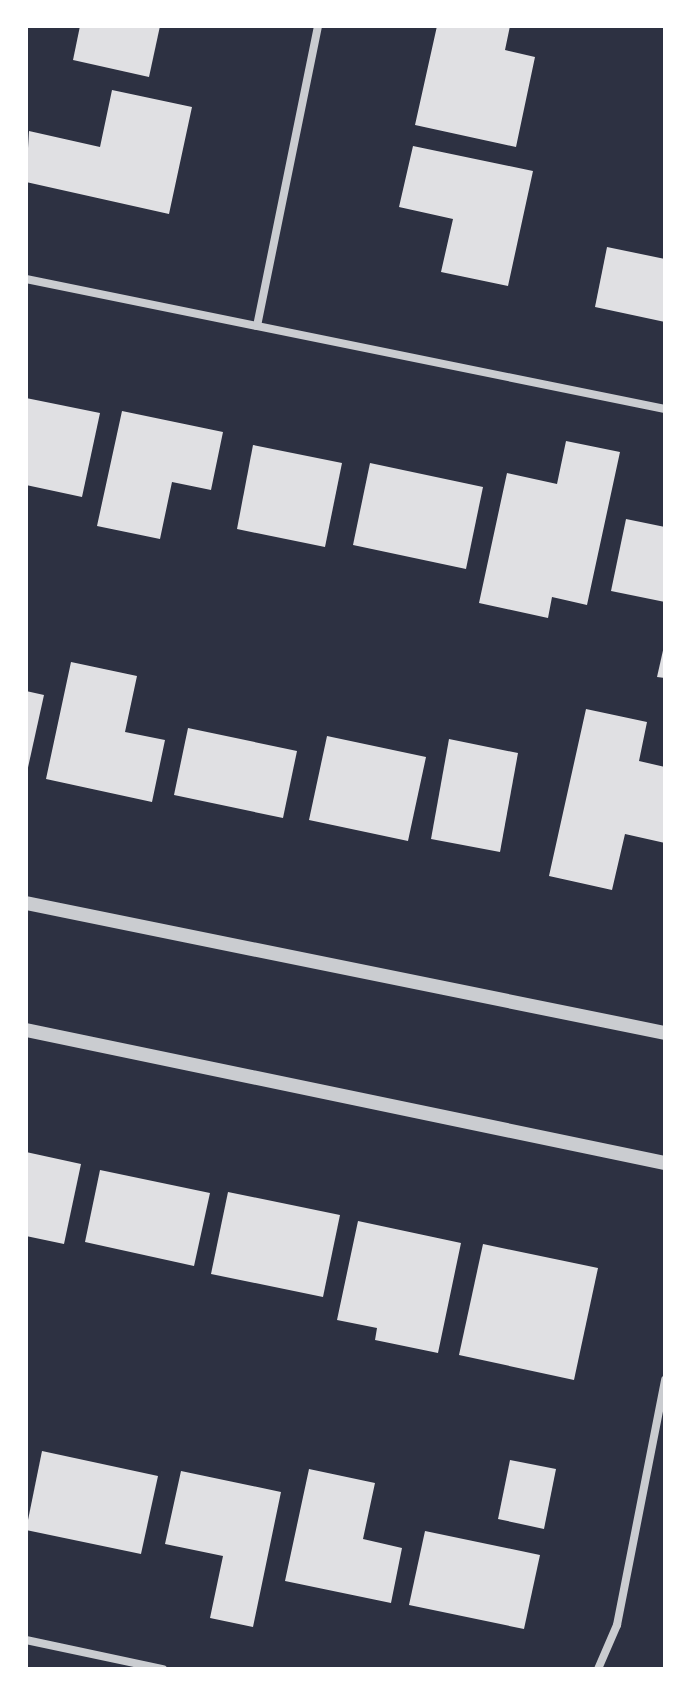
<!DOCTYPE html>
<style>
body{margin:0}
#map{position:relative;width:691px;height:1695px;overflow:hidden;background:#2d3142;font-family:"PT Sans",sans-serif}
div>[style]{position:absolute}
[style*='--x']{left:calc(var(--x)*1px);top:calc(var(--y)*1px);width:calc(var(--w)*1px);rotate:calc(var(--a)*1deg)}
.building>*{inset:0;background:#e0e0e3}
.minor>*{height:8px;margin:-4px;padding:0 4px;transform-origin:4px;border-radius:4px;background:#caccd0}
.tertiary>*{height:14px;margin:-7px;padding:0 7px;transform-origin:7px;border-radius:7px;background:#caccd0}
span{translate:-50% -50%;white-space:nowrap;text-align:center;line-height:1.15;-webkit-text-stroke:8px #fff;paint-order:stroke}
.frame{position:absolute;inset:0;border:28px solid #fff;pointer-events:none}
</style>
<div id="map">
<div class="building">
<div style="clip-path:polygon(80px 26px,160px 26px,149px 77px,73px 60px)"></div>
<div style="clip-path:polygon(437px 26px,510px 26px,505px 50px,535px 57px,516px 147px,415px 125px)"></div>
<div style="clip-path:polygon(112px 90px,192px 107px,169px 214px,26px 182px,29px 131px,100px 147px)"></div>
<div style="clip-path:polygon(413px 146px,533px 171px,508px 286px,441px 272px,453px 219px,399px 207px)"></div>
<div style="clip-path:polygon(607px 247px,665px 259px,665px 322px,595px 307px)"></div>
<div style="clip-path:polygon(26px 398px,100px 413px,82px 497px,26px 485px)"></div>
<div style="clip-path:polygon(122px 411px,223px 432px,211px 490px,172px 482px,160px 539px,97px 526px)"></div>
<div style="clip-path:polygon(566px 441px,620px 452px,587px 605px,552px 597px,548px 618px,479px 603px,507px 473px,557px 484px)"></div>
<div style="clip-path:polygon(253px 445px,342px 463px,325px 547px,237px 529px)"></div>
<div style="clip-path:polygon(370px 463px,483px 487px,466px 569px,353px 545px)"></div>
<div style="clip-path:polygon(626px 519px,665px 527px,665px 602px,611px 591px)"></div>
<div style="clip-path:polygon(664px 646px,665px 647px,665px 678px,657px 677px)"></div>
<div style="clip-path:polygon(71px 662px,137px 676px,125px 732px,165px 740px,152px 802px,46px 779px)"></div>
<div style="clip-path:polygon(26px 691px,44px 695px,27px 772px,26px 771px)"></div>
<div style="clip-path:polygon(586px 709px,647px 722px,639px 761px,665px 767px,665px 843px,625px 834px,612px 890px,549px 876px)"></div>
<div style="clip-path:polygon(188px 728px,297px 751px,283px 818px,174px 795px)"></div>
<div style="clip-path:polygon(327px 736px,426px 757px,408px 841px,309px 820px)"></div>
<div style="clip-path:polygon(449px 739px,518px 753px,500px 852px,431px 839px)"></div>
<div style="clip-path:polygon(26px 1152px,81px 1164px,64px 1244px,26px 1236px)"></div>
<div style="clip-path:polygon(100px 1170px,210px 1193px,194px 1266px,85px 1242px)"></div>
<div style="clip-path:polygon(228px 1192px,340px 1215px,323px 1297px,211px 1274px)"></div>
<div style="clip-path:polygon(358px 1221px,461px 1243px,438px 1353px,375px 1340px,377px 1328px,337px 1320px)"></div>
<div style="clip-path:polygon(483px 1244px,598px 1268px,574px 1380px,459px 1355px)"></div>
<div style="clip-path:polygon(42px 1451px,158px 1476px,141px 1554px,26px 1530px)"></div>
<div style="clip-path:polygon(510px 1460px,556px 1469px,544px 1529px,498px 1519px)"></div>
<div style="clip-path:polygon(309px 1469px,375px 1483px,363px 1539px,402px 1548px,391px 1603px,285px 1581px)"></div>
<div style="clip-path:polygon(181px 1471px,281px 1492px,253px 1627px,210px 1618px,223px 1556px,165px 1544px)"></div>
<div style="clip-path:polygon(425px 1531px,540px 1555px,524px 1629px,409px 1605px)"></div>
</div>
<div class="minor">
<div style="--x:26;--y:279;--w:652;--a:11.5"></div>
<div style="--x:257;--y:326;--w:306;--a:-78.5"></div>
<div style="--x:26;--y:1640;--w:140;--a:12"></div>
<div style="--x:598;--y:1669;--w:48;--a:-66.6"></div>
<div style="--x:617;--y:1625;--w:250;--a:-78.9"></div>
</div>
<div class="tertiary">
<div style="--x:26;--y:903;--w:652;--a:11.5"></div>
<div style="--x:26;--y:1030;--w:653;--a:11.76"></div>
</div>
<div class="frame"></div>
</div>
